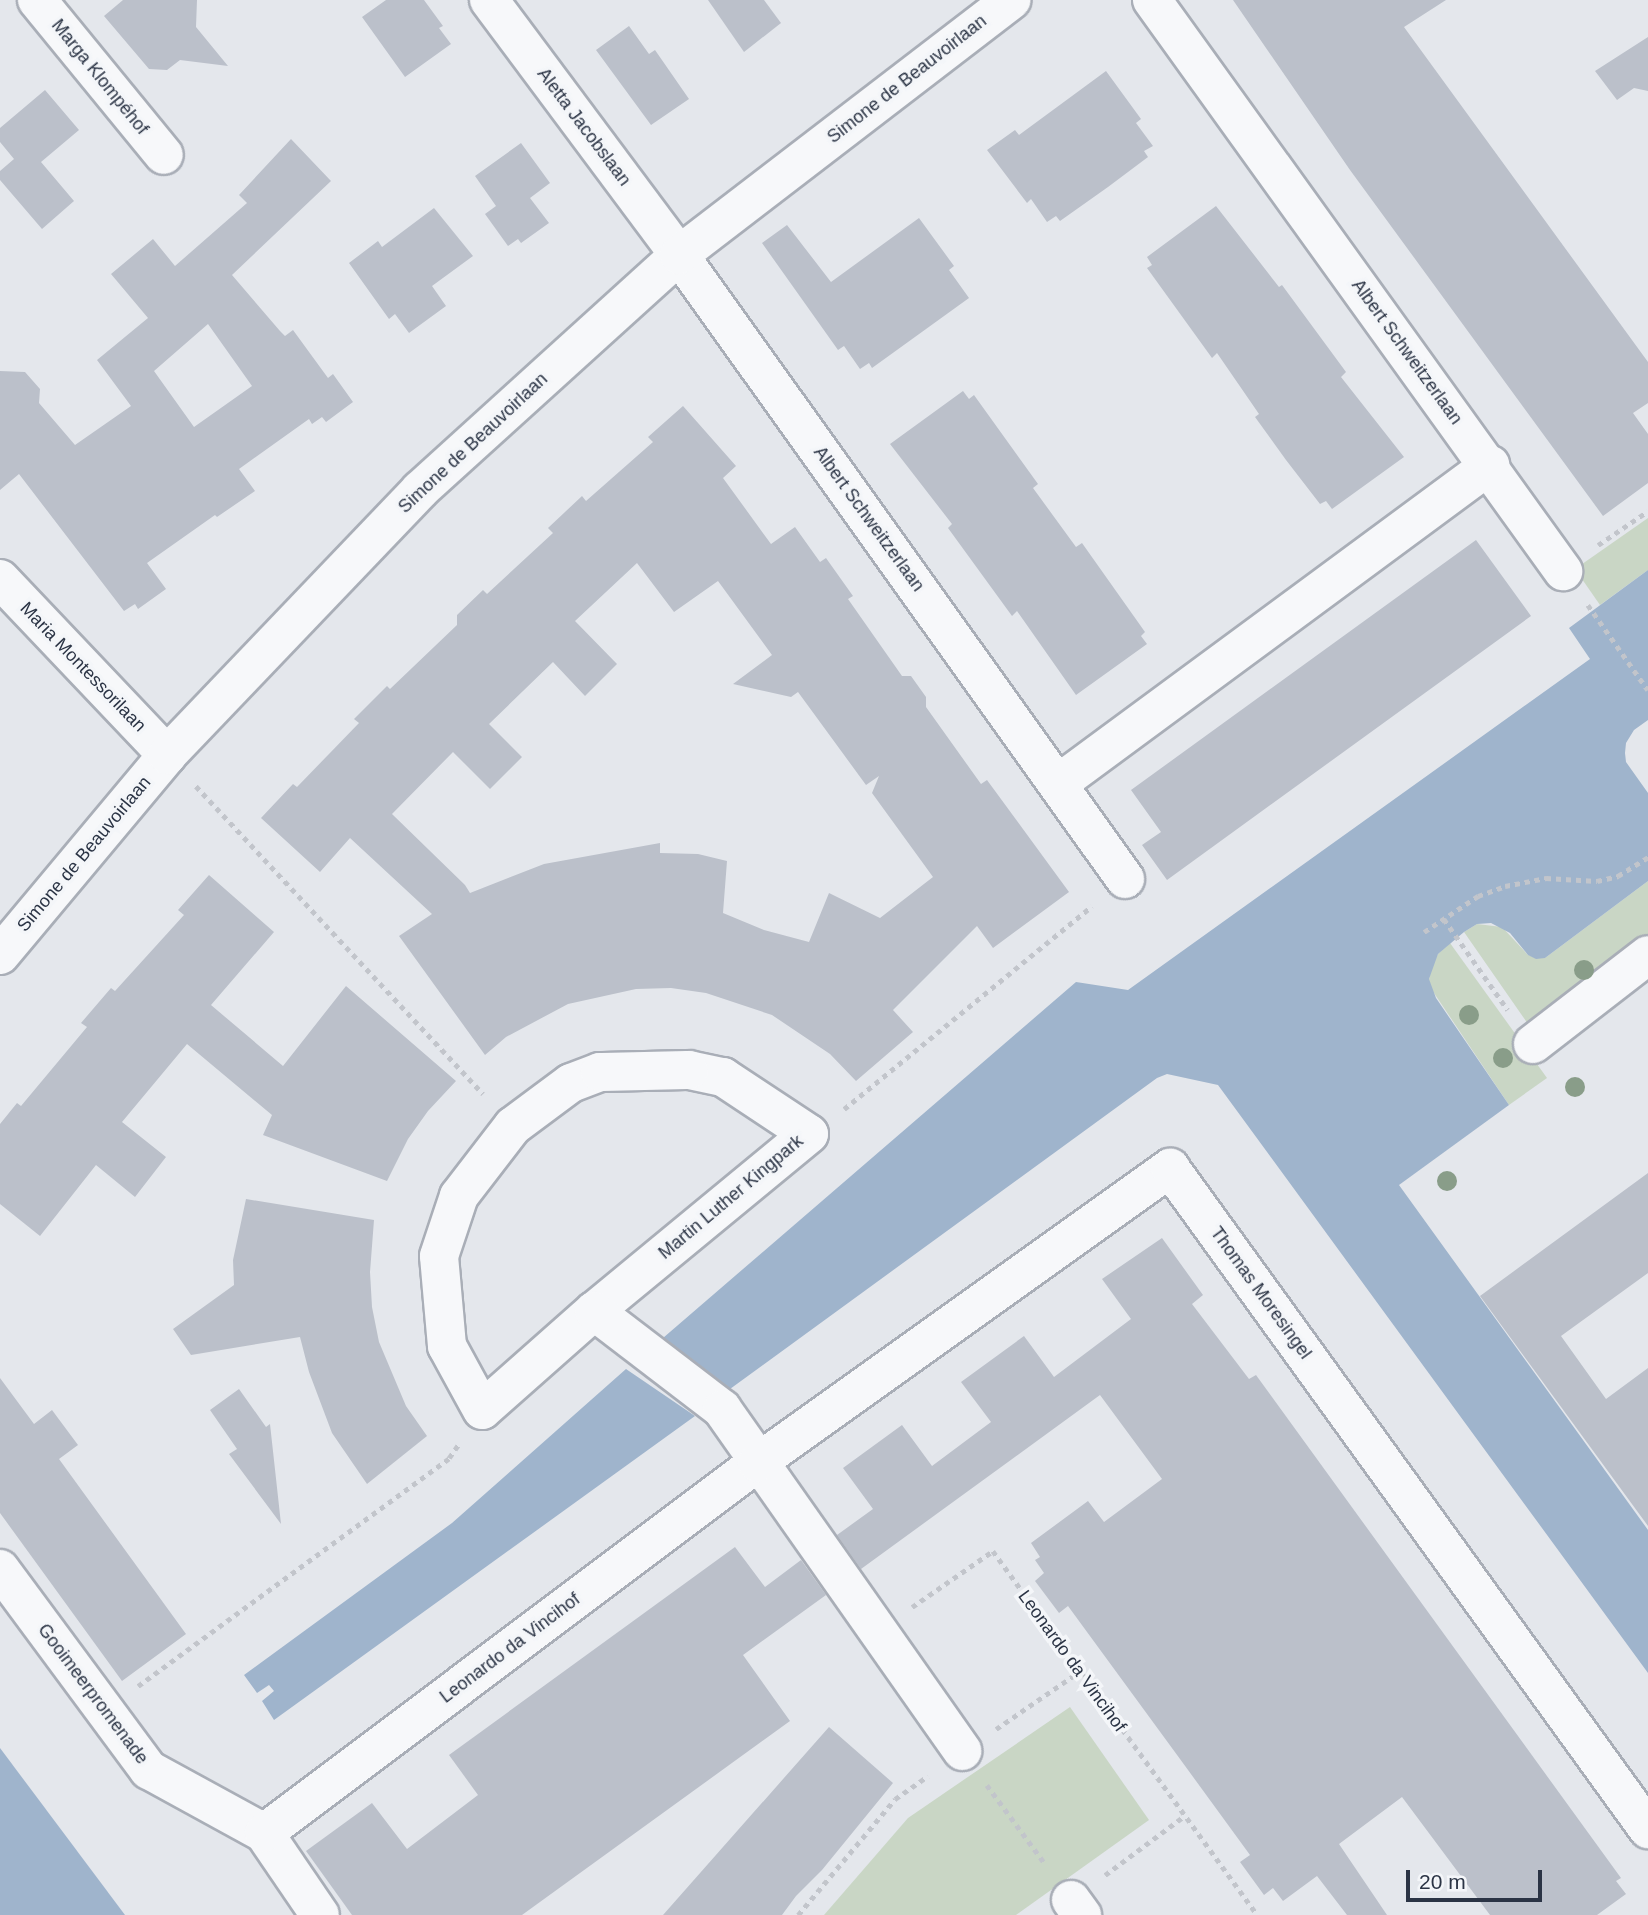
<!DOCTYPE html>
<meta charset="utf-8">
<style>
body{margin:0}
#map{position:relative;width:1648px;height:1915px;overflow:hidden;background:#e4e7ec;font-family:Helvetica,sans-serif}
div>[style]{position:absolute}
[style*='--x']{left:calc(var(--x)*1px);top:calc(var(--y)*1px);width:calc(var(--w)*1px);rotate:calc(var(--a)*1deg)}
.green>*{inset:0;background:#c9d6c5}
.water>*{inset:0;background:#9fb4cc}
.building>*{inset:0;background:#bbc0ca}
.path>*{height:4.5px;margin-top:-2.25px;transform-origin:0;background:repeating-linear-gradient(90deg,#c2c5cb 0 5px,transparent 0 10px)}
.roads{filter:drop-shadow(2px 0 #a9aeb7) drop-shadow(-2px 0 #a9aeb7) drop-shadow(0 2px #a9aeb7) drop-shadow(0 -2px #a9aeb7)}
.street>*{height:38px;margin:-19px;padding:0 19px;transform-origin:19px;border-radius:19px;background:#f7f8fa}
.trees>*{width:20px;height:20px;margin:-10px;border-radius:50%;background:#899d89}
span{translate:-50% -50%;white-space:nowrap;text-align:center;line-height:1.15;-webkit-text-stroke:7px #f4f6f9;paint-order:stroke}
.street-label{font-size:18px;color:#2b3445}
.scale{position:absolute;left:1406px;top:1870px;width:136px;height:32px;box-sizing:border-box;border:4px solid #2b3445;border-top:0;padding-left:9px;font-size:21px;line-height:24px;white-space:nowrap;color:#2b3445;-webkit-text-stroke:5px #f4f6f9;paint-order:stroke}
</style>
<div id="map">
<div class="green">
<div style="clip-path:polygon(1648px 518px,1648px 570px,1600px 605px,1575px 569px)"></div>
<div style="clip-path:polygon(1648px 881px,1648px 938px,1528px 1024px,1464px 932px,1477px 924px,1502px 927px,1528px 955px,1545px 958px)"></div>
<div style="clip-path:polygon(1450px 943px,1547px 1078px,1509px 1105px,1432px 990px,1429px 980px,1431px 967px,1438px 954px)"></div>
<div style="clip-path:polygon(1070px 1707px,1149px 1820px,1016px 1915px,824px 1915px,908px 1818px)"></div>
</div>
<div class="water">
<div style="clip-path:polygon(1648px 570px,1648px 720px,1634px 730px,1626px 743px,1625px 753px,1626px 762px,1648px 793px,1648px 881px,1545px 958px,1536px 959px,1528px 955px,1510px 933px,1491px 923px,1477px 924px,1464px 932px,1438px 954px,1429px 979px,1436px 998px,1509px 1105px,1399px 1185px,1648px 1530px,1648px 1673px,1218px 1085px,1167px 1074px,1157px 1078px,730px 1389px,663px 1338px,1076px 982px,1128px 990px,1590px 659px,1569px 628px)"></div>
<div style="clip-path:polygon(626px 1369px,695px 1416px,274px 1720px,262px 1701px,274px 1691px,269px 1685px,257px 1693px,244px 1675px,452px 1523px)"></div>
<div style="clip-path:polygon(0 1748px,125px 1915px,0 1915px)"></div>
</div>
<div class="building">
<div style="clip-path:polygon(123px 0,197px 0,196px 27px,228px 66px,180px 60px,167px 70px,149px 69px,104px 16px)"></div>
<div style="clip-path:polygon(386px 0,424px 0,443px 26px,439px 28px,451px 44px,405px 77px,362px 17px)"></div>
<div style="clip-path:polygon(708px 0,764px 0,781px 23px,744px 52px)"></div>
<div style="clip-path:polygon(1233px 0,1446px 0,1404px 27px,1648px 362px,1648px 403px,1633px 413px,1648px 434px,1648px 483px,1603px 516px,1350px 170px)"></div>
<div style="clip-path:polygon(629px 26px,649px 54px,655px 50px,689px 99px,651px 125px,596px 50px)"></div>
<div style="clip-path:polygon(1648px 37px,1648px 91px,1634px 88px,1617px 100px,1595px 71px)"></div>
<div style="clip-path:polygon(1106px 71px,1141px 119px,1136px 123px,1153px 146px,1144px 151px,1148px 157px,1108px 187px,1060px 221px,1056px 216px,1047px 222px,1031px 199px,1027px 203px,987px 150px,1015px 130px,1019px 135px)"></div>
<div style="clip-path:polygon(45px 90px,79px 130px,41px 162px,74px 201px,42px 229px,0 180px,0 171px,14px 159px,0 142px,0 128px)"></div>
<div style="clip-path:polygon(evenodd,291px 139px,331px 181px,232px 275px,280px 331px,285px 336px,293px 330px,328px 378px,333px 374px,353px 402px,326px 422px,322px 417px,312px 424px,309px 419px,239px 469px,255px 491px,217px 517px,215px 515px,147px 563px,166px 589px,138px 609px,135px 604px,124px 611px,19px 474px,0 490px,0 371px,25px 372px,40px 389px,39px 403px,75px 445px,131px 406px,97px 360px,148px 318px,111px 274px,153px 239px,175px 266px,247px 203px,239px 195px,291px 139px,208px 324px,252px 386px,194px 427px,154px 371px,208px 324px)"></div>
<div style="clip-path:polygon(521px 143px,550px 183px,530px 198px,549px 223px,521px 243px,518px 239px,508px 246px,485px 214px,496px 206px,475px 176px)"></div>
<div style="clip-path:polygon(1216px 206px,1279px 287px,1282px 285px,1346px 372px,1341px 377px,1404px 457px,1332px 509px,1326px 501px,1320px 504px,1286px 460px,1255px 417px,1259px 414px,1217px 353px,1212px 358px,1147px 268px,1152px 265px,1147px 257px)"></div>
<div style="clip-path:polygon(434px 208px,473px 256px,432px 286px,446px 306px,409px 333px,395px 314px,389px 319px,349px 263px,378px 241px,382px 247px)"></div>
<div style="clip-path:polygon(919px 218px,954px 266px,949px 270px,969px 298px,872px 368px,869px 363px,860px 369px,844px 346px,838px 350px,762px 243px,787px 225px,831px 282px)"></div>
<div style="clip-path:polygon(963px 391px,969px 399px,974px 395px,1038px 484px,1033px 488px,1076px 547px,1082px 543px,1145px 632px,1141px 636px,1147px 644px,1076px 695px,1017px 611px,1012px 616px,948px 528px,952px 524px,890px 444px)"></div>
<div style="clip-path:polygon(evenodd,683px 406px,736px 466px,723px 478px,771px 544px,795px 527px,820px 562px,826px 558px,853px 596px,848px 599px,902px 676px,911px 676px,926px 697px,926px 707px,981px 784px,987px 780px,1069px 892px,993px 948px,977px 926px,893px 1010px,913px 1032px,856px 1081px,830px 1054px,772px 1015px,706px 993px,671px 988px,636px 989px,568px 1004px,506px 1037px,485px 1055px,399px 936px,432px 914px,350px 838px,320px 872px,261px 818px,293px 784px,297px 787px,359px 723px,354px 719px,387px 686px,390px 689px,457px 625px,457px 615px,483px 590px,487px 594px,553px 533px,548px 528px,582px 496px,586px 501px,653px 442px,648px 437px,683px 406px,637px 563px,674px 612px,718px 581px,772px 655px,733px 684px,791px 697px,798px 692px,866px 785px,879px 776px,872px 793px,933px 877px,880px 918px,829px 893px,809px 942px,764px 930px,723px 913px,727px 861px,698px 854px,660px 853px,660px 843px,544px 864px,470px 893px,465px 885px,392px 814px,453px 752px,490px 789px,522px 757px,489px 724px,553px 662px,585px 696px,617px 664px,575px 621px,637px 563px)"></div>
<div style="clip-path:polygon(1476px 540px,1531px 616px,1167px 880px,1142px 845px,1161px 832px,1131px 790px)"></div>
<div style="clip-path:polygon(209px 875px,274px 932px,211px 1005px,283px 1066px,346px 986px,456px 1081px,428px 1111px,408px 1139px,387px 1181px,263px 1135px,272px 1115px,187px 1044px,122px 1122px,166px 1157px,135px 1197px,96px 1165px,40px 1236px,0 1204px,0 1124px,17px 1103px,21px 1106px,87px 1027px,81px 1023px,111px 988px,115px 991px,184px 915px,178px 910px)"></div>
<div style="clip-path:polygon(1648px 1173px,1648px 1273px,1561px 1336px,1606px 1399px,1648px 1368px,1648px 1526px,1480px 1296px)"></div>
<div style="clip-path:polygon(246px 1199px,374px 1220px,370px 1272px,372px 1307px,379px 1342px,406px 1406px,427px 1436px,367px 1484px,332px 1433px,309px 1372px,300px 1337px,191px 1355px,173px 1329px,234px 1285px,233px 1260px)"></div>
<div style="clip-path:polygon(1162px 1238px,1203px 1295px,1192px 1304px,1249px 1379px,1256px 1375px,1621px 1878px,1616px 1881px,1626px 1894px,1597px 1915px,1490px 1915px,1402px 1797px,1339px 1844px,1387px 1915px,1347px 1915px,1317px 1876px,1283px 1901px,1273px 1888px,1264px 1895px,1240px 1862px,1250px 1855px,1180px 1759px,1068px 1606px,1059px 1613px,1035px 1581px,1044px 1573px,1035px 1560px,1040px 1557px,1031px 1543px,1088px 1501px,1104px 1522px,1162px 1479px,1100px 1395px,861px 1569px,837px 1535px,873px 1509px,843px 1468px,902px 1425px,932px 1466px,991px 1422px,961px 1382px,1024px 1336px,1054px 1377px,1131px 1319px,1102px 1279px)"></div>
<div style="clip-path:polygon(0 1378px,34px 1424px,52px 1410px,78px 1445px,59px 1459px,186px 1634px,122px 1681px,0 1513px)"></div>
<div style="clip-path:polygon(239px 1389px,266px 1427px,270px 1424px,281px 1524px,229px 1454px,237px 1449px,210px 1410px)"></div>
<div style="clip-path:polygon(735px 1547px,765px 1587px,801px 1560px,826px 1595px,743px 1655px,790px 1721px,522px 1915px,352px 1915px,306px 1851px,372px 1803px,407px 1849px,478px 1795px,449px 1755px)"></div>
<div style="clip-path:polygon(829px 1727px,893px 1783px,822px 1870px,796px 1896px,782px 1915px,663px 1915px)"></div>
</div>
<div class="path">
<div style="--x:1598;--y:545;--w:60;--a:-34.2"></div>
<div style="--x:1588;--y:605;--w:104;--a:54.8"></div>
<div style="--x:196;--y:786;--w:421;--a:47"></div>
<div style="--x:1444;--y:919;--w:111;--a:54.9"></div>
<div style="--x:1424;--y:932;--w:65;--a:-33.7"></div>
<div style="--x:1478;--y:896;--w:29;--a:-20"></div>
<div style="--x:1505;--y:886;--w:42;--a:-11"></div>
<div style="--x:1546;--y:878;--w:51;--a:3.4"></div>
<div style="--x:1597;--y:881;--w:22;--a:-13"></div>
<div style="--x:1618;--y:876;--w:36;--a:-32"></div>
<div style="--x:844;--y:1109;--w:320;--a:-39.3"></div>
<div style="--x:912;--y:1607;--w:98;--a:-34.7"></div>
<div style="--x:993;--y:1551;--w:450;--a:54"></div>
<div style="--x:138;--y:1686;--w:386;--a:-36.2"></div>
<div style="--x:449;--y:1458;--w:16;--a:-55"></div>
<div style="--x:996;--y:1729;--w:101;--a:-34.5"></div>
<div style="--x:987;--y:1785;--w:99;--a:53.6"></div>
<div style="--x:1105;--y:1875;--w:97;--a:-36.6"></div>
<div style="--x:798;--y:1915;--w:151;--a:-50.1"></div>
<div style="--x:895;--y:1799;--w:40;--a:-34.9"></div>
</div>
<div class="roads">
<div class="street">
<div style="--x:37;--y:0;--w:200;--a:50.7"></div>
<div style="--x:489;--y:0;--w:318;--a:53.3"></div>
<div style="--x:679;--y:255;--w:767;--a:54.44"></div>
<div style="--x:1152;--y:0;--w:704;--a:54.25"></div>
<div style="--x:0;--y:579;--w:243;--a:46.5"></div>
<div style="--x:1059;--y:783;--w:536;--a:-36.42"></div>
<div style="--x:0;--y:955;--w:261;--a:-50.1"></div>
<div style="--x:167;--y:755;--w:366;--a:-46.3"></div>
<div style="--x:420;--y:490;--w:350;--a:-42.2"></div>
<div style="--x:679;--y:255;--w:419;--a:-37.5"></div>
<div style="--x:1533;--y:1044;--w:145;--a:-37.7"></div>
<div style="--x:689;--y:1070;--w:35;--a:12"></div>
<div style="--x:723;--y:1077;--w:103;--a:33.5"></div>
<div style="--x:809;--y:1134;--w:278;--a:140.5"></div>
<div style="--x:594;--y:1311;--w:149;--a:138.5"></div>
<div style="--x:482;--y:1410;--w:73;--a:-118.7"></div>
<div style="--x:447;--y:1346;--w:90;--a:-95.1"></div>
<div style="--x:439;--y:1256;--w:63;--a:-71.6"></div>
<div style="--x:459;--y:1196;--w:88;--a:-52.4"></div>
<div style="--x:513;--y:1126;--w:72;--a:-36.6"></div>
<div style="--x:571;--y:1083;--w:31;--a:-21"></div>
<div style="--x:600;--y:1072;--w:89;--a:-1.3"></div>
<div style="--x:594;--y:1311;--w:161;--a:37.4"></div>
<div style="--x:722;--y:1409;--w:418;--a:54.9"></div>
<div style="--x:0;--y:1569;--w:250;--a:53.5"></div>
<div style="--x:149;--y:1770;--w:131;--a:28.7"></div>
<div style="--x:264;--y:1833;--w:99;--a:55.7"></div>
<div style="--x:264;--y:1833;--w:616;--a:-36.89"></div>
<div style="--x:757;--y:1463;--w:508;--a:-35.54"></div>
<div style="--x:1170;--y:1168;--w:816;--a:54.13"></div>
<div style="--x:1071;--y:1900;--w:19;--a:54"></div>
</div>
</div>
<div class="trees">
<div style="left:1584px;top:970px"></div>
<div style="left:1469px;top:1015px"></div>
<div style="left:1503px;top:1058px"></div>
<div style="left:1575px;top:1087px"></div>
<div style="left:1447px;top:1181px"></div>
</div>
<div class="street-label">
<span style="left:100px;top:77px;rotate:51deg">Marga Klompéhof</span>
<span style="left:907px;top:79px;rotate:-38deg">Simone de Beauvoirlaan</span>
<span style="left:584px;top:127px;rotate:53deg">Aletta Jacobslaan</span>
<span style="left:1407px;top:352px;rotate:54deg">Albert Schweitzerlaan</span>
<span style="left:473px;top:443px;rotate:-43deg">Simone de Beauvoirlaan</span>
<span style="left:869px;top:519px;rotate:54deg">Albert Schweitzerlaan</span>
<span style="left:83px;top:667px;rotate:46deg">Maria Montessorilaan</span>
<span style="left:84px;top:854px;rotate:-50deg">Simone de Beauvoirlaan</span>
<span style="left:731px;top:1197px;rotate:-40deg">Martin Luther Kingpark</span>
<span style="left:1261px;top:1293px;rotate:54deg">Thomas Moresingel</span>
<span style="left:510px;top:1648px;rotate:-37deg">Leonardo da Vincihof</span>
<span style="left:1072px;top:1661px;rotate:54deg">Leonardo da Vincihof</span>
<span style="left:93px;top:1694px;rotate:53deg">Gooimeerpromenade</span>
</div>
<div class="scale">20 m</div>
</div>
